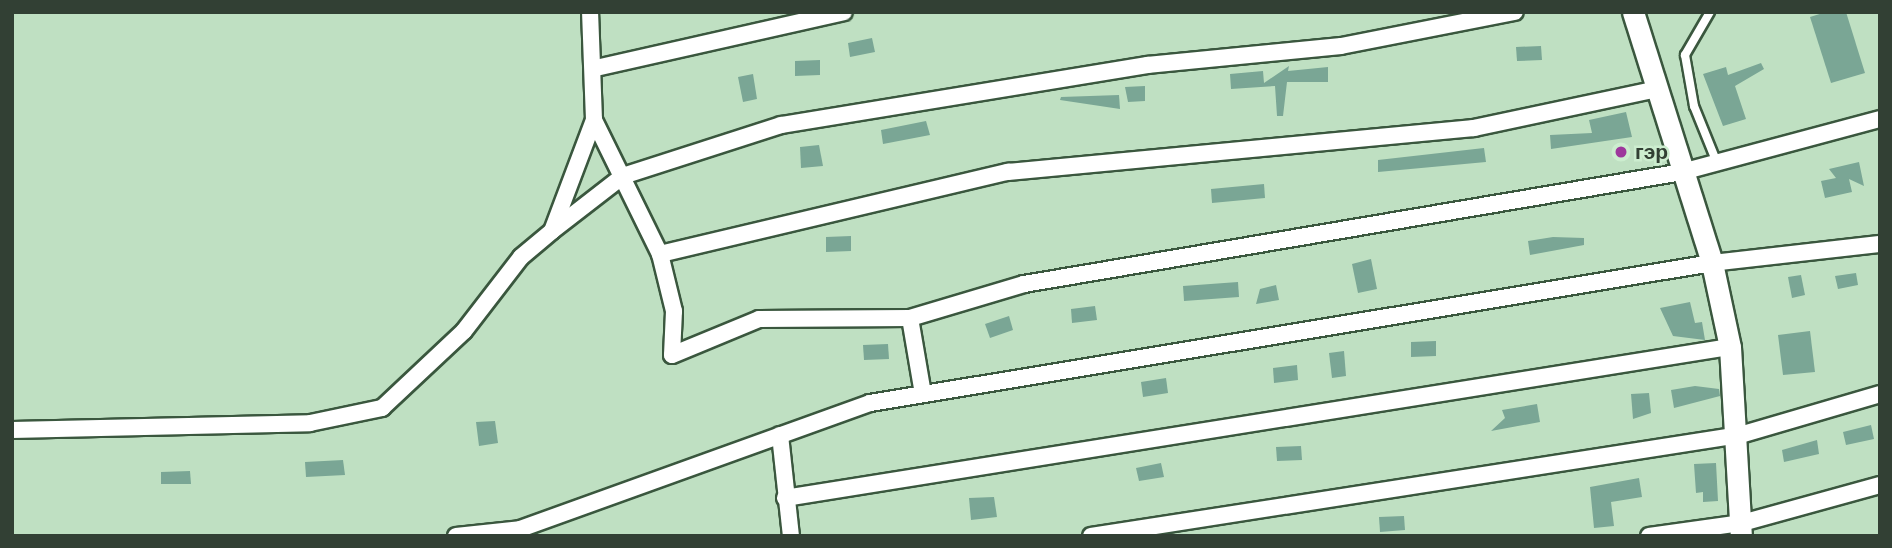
<!DOCTYPE html>
<meta charset="utf-8">
<style>
body{margin:0}
#map{position:relative;width:1892px;height:548px;overflow:hidden;background:#bfe0c2;font-family:Figtree,sans-serif}
div>[style]{position:absolute}
[style*='--x']{left:calc(var(--x)*1px);top:calc(var(--y)*1px);width:calc(var(--w)*1px);rotate:calc(var(--a)*1deg)}
.building>*{inset:0;background:#7aa695}
.roads{filter:drop-shadow(2px 0 #3a573e) drop-shadow(-2px 0 #3a573e) drop-shadow(0 2px #3a573e) drop-shadow(0 -2px #3a573e)}
.service>*{height:8px;margin:-4px;padding:0 4px;transform-origin:4px;border-radius:4px;background:#fff}
.minor>*{height:16px;margin:-8px;padding:0 8px;transform-origin:8px;border-radius:8px;background:#fff}
.tertiary>*{height:21px;margin:-10.5px;padding:0 10.5px;transform-origin:10.5px;border-radius:10.5px;background:#fff}
.dots>*{width:19px;height:19px;translate:-50% -50%;box-sizing:border-box;border:4px solid #ccedcf;border-radius:50%}
span{translate:-50% -50%;white-space:nowrap;text-align:center;line-height:1.15;-webkit-text-stroke:5px #ccedcf;paint-order:stroke}
.poi-label{font-size:21px;color:#324034;font-weight:700}
.left{translate:0 -50%;text-align:left}
.frame{position:absolute;inset:0;border:14px solid #324034;pointer-events:none}
</style>
<div id="map">
<div class="building">
<div style="clip-path:polygon(1826px 12px,1846px 12px,1865px 73px,1831px 83px,1810px 17px)"></div>
<div style="clip-path:polygon(872px 38px,875px 52px,850px 57px,848px 43px)"></div>
<div style="clip-path:polygon(1541px 46px,1542px 60px,1517px 61px,1516px 47px)"></div>
<div style="clip-path:polygon(820px 60px,820px 75px,795px 76px,795px 61px)"></div>
<div style="clip-path:polygon(1761px 63px,1764px 69px,1735px 86px,1746px 119px,1723px 126px,1703px 74px,1726px 67px,1728px 75px)"></div>
<div style="clip-path:polygon(1289px 66px,1288px 71px,1328px 67px,1328px 82px,1287px 82px,1283px 116px,1277px 116px,1275px 86px,1231px 89px,1230px 74px,1263px 71px,1264px 83px)"></div>
<div style="clip-path:polygon(753px 74px,757px 99px,743px 102px,738px 77px)"></div>
<div style="clip-path:polygon(1145px 86px,1145px 101px,1128px 102px,1125px 87px)"></div>
<div style="clip-path:polygon(1119px 95px,1120px 109px,1060px 100px,1061px 97px)"></div>
<div style="clip-path:polygon(1626px 112px,1632px 137px,1551px 149px,1550px 135px,1592px 133px,1589px 120px)"></div>
<div style="clip-path:polygon(926px 121px,930px 135px,883px 144px,881px 130px)"></div>
<div style="clip-path:polygon(819px 145px,823px 166px,801px 168px,800px 147px)"></div>
<div style="clip-path:polygon(1484px 148px,1486px 162px,1378px 172px,1378px 160px)"></div>
<div style="clip-path:polygon(1859px 162px,1864px 186px,1849px 179px,1852px 192px,1825px 198px,1821px 181px,1836px 178px,1829px 169px)"></div>
<div style="clip-path:polygon(1264px 184px,1265px 198px,1212px 203px,1211px 189px)"></div>
<div style="clip-path:polygon(851px 236px,851px 251px,826px 252px,826px 237px)"></div>
<div style="clip-path:polygon(1553px 237px,1584px 238px,1584px 245px,1530px 255px,1528px 241px)"></div>
<div style="clip-path:polygon(1371px 259px,1377px 289px,1358px 293px,1352px 264px)"></div>
<div style="clip-path:polygon(1856px 273px,1858px 285px,1838px 289px,1835px 276px)"></div>
<div style="clip-path:polygon(1801px 275px,1805px 295px,1792px 298px,1788px 277px)"></div>
<div style="clip-path:polygon(1238px 282px,1239px 297px,1184px 301px,1183px 286px)"></div>
<div style="clip-path:polygon(1276px 285px,1279px 300px,1256px 304px,1260px 289px)"></div>
<div style="clip-path:polygon(1690px 302px,1695px 323px,1702px 322px,1705px 340px,1673px 336px,1660px 308px)"></div>
<div style="clip-path:polygon(1095px 306px,1097px 320px,1072px 323px,1071px 309px)"></div>
<div style="clip-path:polygon(1009px 316px,1013px 330px,990px 338px,985px 324px)"></div>
<div style="clip-path:polygon(1810px 331px,1815px 372px,1783px 375px,1778px 335px)"></div>
<div style="clip-path:polygon(1436px 341px,1436px 356px,1411px 357px,1411px 342px)"></div>
<div style="clip-path:polygon(888px 344px,889px 359px,864px 360px,863px 345px)"></div>
<div style="clip-path:polygon(1344px 351px,1346px 376px,1332px 378px,1329px 353px)"></div>
<div style="clip-path:polygon(1297px 365px,1298px 380px,1274px 383px,1273px 368px)"></div>
<div style="clip-path:polygon(1166px 378px,1168px 393px,1143px 397px,1141px 382px)"></div>
<div style="clip-path:polygon(1695px 386px,1719px 389px,1720px 396px,1674px 408px,1671px 390px)"></div>
<div style="clip-path:polygon(1649px 393px,1651px 413px,1633px 419px,1631px 394px)"></div>
<div style="clip-path:polygon(1537px 404px,1540px 422px,1491px 431px,1505px 418px,1502px 410px)"></div>
<div style="clip-path:polygon(495px 421px,498px 443px,479px 446px,476px 422px)"></div>
<div style="clip-path:polygon(1871px 425px,1874px 439px,1846px 445px,1843px 432px)"></div>
<div style="clip-path:polygon(1817px 440px,1819px 454px,1784px 462px,1782px 450px)"></div>
<div style="clip-path:polygon(1301px 446px,1302px 460px,1277px 461px,1276px 447px)"></div>
<div style="clip-path:polygon(343px 460px,345px 475px,306px 477px,305px 462px)"></div>
<div style="clip-path:polygon(1161px 463px,1164px 477px,1139px 481px,1136px 468px)"></div>
<div style="clip-path:polygon(1716px 463px,1718px 501px,1703px 502px,1703px 492px,1696px 493px,1694px 464px)"></div>
<div style="clip-path:polygon(190px 471px,191px 484px,161px 484px,161px 472px)"></div>
<div style="clip-path:polygon(1639px 478px,1642px 497px,1611px 502px,1614px 526px,1594px 528px,1590px 487px)"></div>
<div style="clip-path:polygon(994px 497px,997px 517px,971px 520px,969px 498px)"></div>
<div style="clip-path:polygon(1404px 516px,1405px 530px,1380px 532px,1379px 517px)"></div>
</div>
<div class="roads">
<div class="service">
<div style="--x:1710;--y:12;--w:50;--a:120.2"></div>
<div style="--x:1685;--y:55;--w:52;--a:80"></div>
<div style="--x:1694;--y:106;--w:61;--a:68"></div>
</div>
<div class="minor">
<div style="--x:596;--y:68;--w:254;--a:-12.7"></div>
<div style="--x:594;--y:120;--w:149;--a:63.8"></div>
<div style="--x:660;--y:254;--w:59;--a:76.2"></div>
<div style="--x:674;--y:311;--w:44;--a:92.6"></div>
<div style="--x:672;--y:355;--w:94;--a:-22.5"></div>
<div style="--x:759;--y:319;--w:151;--a:-0.4"></div>
<div style="--x:910;--y:318;--w:119;--a:-16.6"></div>
<div style="--x:1024;--y:284;--w:667;--a:-9.66"></div>
<div style="--x:1682;--y:172;--w:205;--a:-15"></div>
<div style="--x:552;--y:231;--w:90;--a:-37.8"></div>
<div style="--x:623;--y:176;--w:166;--a:-17.9"></div>
<div style="--x:781;--y:125;--w:371;--a:-9.3"></div>
<div style="--x:1147;--y:65;--w:195;--a:-5.6"></div>
<div style="--x:1341;--y:46;--w:177;--a:-11.1"></div>
<div style="--x:660;--y:254;--w:358;--a:-13.3"></div>
<div style="--x:1008;--y:172;--w:468;--a:-5.4"></div>
<div style="--x:1474;--y:128;--w:188;--a:-12"></div>
<div style="--x:910;--y:318;--w:77;--a:80.3"></div>
<div style="--x:12;--y:430;--w:298;--a:-1.3"></div>
<div style="--x:310;--y:423;--w:74;--a:-11.8"></div>
<div style="--x:382;--y:408;--w:112;--a:-43.2"></div>
<div style="--x:464;--y:331;--w:93;--a:-52.4"></div>
<div style="--x:521;--y:257;--w:40;--a:-40"></div>
<div style="--x:552;--y:231;--w:119;--a:-69.3"></div>
<div style="--x:594;--y:120;--w:108;--a:-92.1"></div>
<div style="--x:780;--y:435;--w:102;--a:83.8"></div>
<div style="--x:785;--y:498;--w:957;--a:-9.08"></div>
<div style="--x:456;--y:536;--w:64;--a:-6.2"></div>
<div style="--x:520;--y:529;--w:372;--a:-19.8"></div>
<div style="--x:870;--y:403;--w:854;--a:-9.44"></div>
<div style="--x:1712;--y:263;--w:169;--a:-6.5"></div>
<div style="--x:1091;--y:536;--w:657;--a:-8.85"></div>
<div style="--x:1740;--y:435;--w:146;--a:-16.3"></div>
<div style="--x:1649;--y:536;--w:94;--a:-8"></div>
<div style="--x:1742;--y:523;--w:143;--a:-15.4"></div>
</div>
<div class="tertiary">
<div style="--x:1633;--y:12;--w:263;--a:72.5"></div>
<div style="--x:1712;--y:263;--w:86;--a:77.9"></div>
<div style="--x:1730;--y:347;--w:189;--a:86.7"></div>
</div>
</div>
<div class="dots">
<div style="left:1621px;top:152px;background:#9d389c"></div>
</div>
<div class="poi-label">
<span class="left" style="left:1635px;top:152px">гэр</span>
</div>
<div class="frame"></div>
</div>
